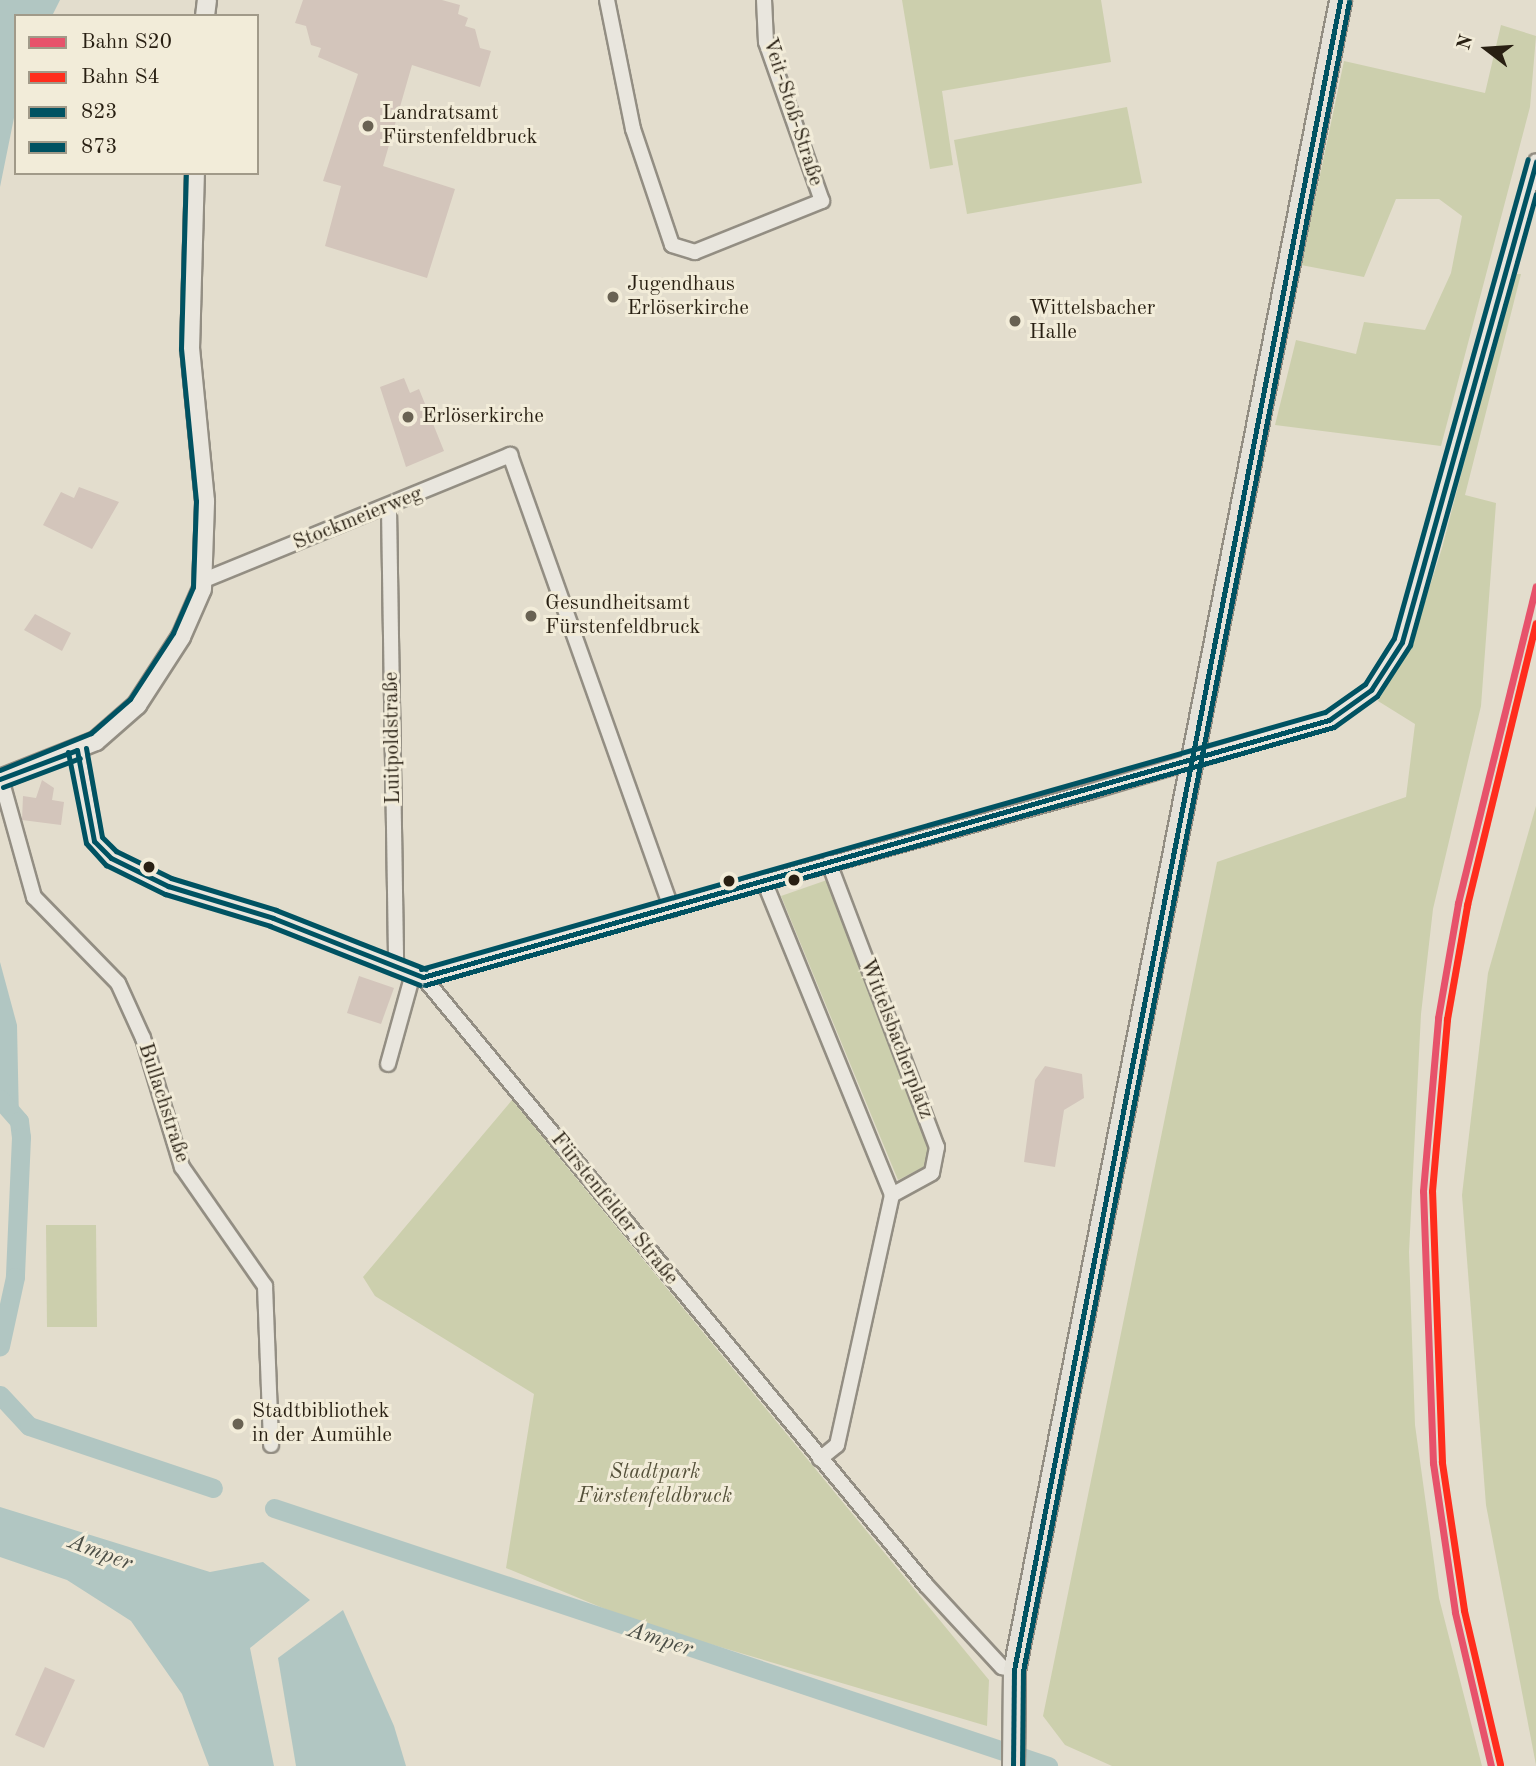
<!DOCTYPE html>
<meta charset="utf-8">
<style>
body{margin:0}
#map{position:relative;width:1536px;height:1766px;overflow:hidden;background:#e3ddcd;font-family:"Old Standard TT",serif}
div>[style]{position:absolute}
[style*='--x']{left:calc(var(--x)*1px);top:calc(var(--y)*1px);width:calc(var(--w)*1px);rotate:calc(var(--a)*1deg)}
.green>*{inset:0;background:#cccfad}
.water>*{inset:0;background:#b1c6c2}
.canal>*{height:19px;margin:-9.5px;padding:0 9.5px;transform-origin:9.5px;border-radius:9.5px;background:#b1c6c2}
.building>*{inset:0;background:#d3c5bb}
.roads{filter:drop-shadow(2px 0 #938e83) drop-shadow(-2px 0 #938e83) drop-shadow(0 2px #938e83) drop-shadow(0 -2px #938e83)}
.minor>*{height:14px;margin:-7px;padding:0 7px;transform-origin:7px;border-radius:7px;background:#e9e6de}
.tertiary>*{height:18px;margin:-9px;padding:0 9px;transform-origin:9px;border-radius:9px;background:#e9e6de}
.primary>*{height:21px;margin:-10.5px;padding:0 10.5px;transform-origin:10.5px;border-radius:10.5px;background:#e5e2d9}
.bus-1>*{height:5px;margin:-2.5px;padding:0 2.5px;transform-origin:2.5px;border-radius:2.5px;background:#005262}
.bus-2>*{height:5px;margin:-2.5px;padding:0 2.5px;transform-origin:2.5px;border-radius:2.5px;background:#005262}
.bus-3>*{height:5px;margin:-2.5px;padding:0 2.5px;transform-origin:2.5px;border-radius:2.5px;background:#005262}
.rail-1>*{height:7px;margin:-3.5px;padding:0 3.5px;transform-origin:3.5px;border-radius:3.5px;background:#e7526b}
.rail-2>*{height:7px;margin:-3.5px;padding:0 3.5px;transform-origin:3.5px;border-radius:3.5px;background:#ff2d1d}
.dots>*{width:19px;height:19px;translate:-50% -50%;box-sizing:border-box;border:4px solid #f2ecd9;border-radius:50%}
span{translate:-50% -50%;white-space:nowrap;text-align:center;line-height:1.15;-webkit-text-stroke:6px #f2ecd9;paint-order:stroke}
.street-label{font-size:21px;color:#281f12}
.poi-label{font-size:21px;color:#281f12}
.left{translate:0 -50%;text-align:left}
.park-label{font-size:21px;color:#545039;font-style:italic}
.water-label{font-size:23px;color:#4b4e46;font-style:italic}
.legend{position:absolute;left:14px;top:14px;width:245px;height:161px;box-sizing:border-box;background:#f2ecd9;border:2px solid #a19a89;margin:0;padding:9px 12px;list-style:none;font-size:21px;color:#281f12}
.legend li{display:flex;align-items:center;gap:14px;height:35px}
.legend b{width:35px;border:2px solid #a19a89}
.north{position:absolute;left:1452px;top:14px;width:70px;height:70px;-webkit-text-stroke:5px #f2ecd9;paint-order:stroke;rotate:287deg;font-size:19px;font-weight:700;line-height:28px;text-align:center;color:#281f12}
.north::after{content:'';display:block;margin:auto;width:24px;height:32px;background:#281f12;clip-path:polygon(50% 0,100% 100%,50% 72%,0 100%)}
</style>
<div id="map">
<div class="green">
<div style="clip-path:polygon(902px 0,1101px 0,1111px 62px,942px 91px,953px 165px,930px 169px)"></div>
<div style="clip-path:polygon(1501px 25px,1536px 36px,1530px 107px,1441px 446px,1275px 425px,1296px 340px,1356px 354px,1364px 322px,1425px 330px,1451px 273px,1462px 216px,1439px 199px,1396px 199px,1364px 277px,1301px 265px,1344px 61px,1485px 93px)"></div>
<div style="clip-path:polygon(1127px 107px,1142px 183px,967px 214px,954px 140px)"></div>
<div style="clip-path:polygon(1513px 274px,1521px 274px,1465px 495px,1496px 503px,1481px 706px,1433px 909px,1421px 1014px,1409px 1252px,1415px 1425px,1439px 1598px,1482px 1766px,1112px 1766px,1065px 1745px,1043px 1716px,1217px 862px,1406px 797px,1415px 724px,1378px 701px,1411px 645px,1442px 548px)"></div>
<div style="clip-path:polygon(1536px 806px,1536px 1765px,1486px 1505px,1462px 1195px,1488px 973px)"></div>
<div style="clip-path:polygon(827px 880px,930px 1148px,924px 1167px,898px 1180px,781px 896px)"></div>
<div style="clip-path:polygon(512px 1100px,989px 1680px,987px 1726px,639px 1623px,506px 1568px,534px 1394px,375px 1296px,363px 1277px)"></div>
<div style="clip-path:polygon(46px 1225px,96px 1225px,97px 1327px,47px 1327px)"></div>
</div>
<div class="water">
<div style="clip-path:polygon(0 0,60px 0,52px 16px,16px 16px,16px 108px,0 187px)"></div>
<div style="clip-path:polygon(0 962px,17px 1025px,19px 1121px,0 1112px)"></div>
<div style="clip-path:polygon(0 1507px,210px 1572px,263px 1562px,310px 1600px,250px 1648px,274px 1766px,209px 1766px,182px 1694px,131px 1621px,67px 1580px,0 1557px)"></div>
<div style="clip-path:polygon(343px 1610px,394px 1726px,406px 1766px,296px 1766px,278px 1658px)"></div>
</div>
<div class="canal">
<div style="--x:0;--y:1099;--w:29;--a:49"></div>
<div style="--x:19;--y:1121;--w:16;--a:83"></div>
<div style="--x:21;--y:1137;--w:140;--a:92.5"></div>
<div style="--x:15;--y:1277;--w:71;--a:102.3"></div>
<div style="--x:0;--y:1395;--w:42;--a:46.9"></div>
<div style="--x:29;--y:1426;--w:194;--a:18.6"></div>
<div style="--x:274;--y:1508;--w:816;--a:18.43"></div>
</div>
<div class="building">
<div style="clip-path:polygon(303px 0,442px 0,460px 5px,458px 14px,468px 18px,465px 26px,475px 29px,480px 48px,491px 51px,480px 87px,412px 65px,383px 166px,455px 189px,427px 278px,325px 246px,341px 186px,323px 181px,358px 74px,318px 57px,321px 48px,311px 45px,306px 26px,295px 23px)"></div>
<div style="clip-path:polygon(404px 378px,410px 393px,419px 389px,444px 451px,406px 467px,380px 387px)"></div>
<div style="clip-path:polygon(79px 487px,119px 502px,92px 549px,43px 525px,61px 492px,74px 498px)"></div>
<div style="clip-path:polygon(35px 614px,71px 633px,62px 651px,24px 630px)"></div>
<div style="clip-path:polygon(42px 780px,54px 788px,52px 800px,64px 802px,61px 825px,22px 820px,23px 796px,36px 798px)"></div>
<div style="clip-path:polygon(359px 976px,394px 988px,381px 1024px,347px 1013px)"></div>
<div style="clip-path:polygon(1045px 1066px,1082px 1074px,1084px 1098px,1064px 1110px,1055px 1167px,1024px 1162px,1035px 1080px)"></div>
<div style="clip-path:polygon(45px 1667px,75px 1680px,44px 1748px,15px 1735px)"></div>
</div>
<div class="roads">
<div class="minor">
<div style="--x:607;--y:0;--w:132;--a:78.6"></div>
<div style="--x:633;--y:129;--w:122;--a:71.4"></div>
<div style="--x:672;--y:245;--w:24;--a:17"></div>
<div style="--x:695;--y:252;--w:137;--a:-21.9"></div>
<div style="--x:822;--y:201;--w:169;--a:-109.4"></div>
<div style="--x:766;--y:42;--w:42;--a:-92.7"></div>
<div style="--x:389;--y:509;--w:459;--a:89.1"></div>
<div style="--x:204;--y:580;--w:331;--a:-22.2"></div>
<div style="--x:510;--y:455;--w:482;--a:70.4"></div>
<div style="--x:77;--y:750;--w:93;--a:79.4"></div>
<div style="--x:94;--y:841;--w:24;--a:45"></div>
<div style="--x:111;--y:858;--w:64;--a:26.2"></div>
<div style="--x:168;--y:886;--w:110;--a:16.9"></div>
<div style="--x:273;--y:918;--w:161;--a:21.5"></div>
<div style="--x:423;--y:977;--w:789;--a:50.4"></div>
<div style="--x:926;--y:1585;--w:112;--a:47.2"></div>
<div style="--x:1002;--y:1667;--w:12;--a:14"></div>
<div style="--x:1;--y:779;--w:123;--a:74.4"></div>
<div style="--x:34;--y:897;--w:120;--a:45.7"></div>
<div style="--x:118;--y:983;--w:60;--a:65.6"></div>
<div style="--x:143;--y:1038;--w:135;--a:73.2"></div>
<div style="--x:182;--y:1167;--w:145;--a:55.1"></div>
<div style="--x:265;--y:1286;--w:159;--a:87.8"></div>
<div style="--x:829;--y:863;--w:304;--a:69.2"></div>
<div style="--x:937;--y:1147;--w:26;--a:101"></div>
<div style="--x:932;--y:1173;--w:46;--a:151.2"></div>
<div style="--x:764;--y:881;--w:339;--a:67.8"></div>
<div style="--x:892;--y:1195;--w:256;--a:102.4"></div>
<div style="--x:837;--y:1445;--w:22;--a:141"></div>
<div style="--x:423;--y:977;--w:691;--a:-15.52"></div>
<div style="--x:1089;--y:792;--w:251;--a:-16.7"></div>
<div style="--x:1329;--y:720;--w:52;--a:-35.5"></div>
<div style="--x:1371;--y:690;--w:57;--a:-57.1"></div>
<div style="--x:1402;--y:642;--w:499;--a:-74.4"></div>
<div style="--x:388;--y:1064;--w:93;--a:-74.5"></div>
</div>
<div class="tertiary">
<div style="--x:205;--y:16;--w:16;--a:-83"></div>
<div style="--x:0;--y:779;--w:103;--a:-21.6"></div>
<div style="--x:96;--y:741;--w:55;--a:-41.3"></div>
<div style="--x:137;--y:705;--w:81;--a:-57.1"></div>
<div style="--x:181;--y:637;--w:52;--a:-66.4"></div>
<div style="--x:202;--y:589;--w:88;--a:-88"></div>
<div style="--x:205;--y:501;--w:153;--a:-95.6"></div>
<div style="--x:190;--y:349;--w:176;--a:-88.4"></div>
</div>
<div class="primary">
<div style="--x:1013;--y:1766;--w:96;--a:-89.4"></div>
<div style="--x:1014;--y:1670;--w:1702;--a:-78.95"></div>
</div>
</div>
<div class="bus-1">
<div style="--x:77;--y:750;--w:93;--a:79.4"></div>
<div style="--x:94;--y:841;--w:24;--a:45"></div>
<div style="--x:111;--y:858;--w:64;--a:26.2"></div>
<div style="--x:168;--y:886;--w:110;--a:16.9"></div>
<div style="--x:273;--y:918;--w:161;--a:21.5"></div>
<div style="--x:0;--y:779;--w:82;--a:-20.6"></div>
<div style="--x:423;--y:977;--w:942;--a:-15.84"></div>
<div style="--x:1329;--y:720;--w:52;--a:-35.5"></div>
<div style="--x:1371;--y:690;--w:57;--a:-57.1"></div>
<div style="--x:1402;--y:642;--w:499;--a:-74.4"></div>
<div style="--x:1013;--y:1766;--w:96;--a:-89.4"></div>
<div style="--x:1014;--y:1670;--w:1702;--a:-78.95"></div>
</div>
<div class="bus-2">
<div style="--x:68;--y:752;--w:93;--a:78.8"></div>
<div style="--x:86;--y:843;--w:30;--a:48"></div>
<div style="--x:106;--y:865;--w:66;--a:26.2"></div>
<div style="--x:165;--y:894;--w:110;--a:16.9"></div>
<div style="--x:270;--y:926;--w:161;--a:21.5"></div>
<div style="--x:3;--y:787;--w:82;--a:-20.6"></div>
<div style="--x:425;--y:985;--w:945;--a:-15.85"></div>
<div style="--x:1334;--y:727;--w:53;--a:-35.8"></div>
<div style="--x:1377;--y:696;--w:61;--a:-57.1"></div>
<div style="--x:1410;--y:645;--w:468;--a:-74.4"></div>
<div style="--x:1022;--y:1766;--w:95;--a:-89.4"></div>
<div style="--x:1023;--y:1671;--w:1701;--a:-78.95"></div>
</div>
<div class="bus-3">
<div style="--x:86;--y:748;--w:90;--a:79.8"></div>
<div style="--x:102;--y:837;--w:20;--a:45"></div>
<div style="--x:116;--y:851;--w:61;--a:26.1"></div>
<div style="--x:171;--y:878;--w:110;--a:16.9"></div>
<div style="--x:276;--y:910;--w:161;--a:21.5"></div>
<div style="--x:0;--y:770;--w:98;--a:-22.1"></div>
<div style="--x:91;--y:733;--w:52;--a:-41.1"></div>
<div style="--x:130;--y:699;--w:79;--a:-56.9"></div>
<div style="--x:173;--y:633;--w:50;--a:-66.5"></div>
<div style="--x:193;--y:587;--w:86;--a:-88"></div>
<div style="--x:196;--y:501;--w:153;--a:-95.6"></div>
<div style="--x:181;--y:349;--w:176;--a:-88.4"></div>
<div style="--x:421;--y:969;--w:940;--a:-15.87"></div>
<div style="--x:1325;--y:712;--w:49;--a:-35"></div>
<div style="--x:1365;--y:684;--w:54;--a:-57.8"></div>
<div style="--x:1394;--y:638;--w:497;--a:-74.4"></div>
</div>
<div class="rail-1">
<div style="--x:1491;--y:1766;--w:158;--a:-103.2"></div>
<div style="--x:1455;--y:1612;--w:151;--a:-98.4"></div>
<div style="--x:1433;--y:1463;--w:272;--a:-92.1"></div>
<div style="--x:1423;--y:1191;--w:174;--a:-85"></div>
<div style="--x:1438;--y:1018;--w:117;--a:-80.1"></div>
<div style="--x:1458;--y:903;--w:326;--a:-76.2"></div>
</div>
<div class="rail-2">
<div style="--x:1500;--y:1764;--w:158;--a:-103.2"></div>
<div style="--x:1464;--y:1610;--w:150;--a:-98.5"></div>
<div style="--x:1442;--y:1462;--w:271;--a:-92.1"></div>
<div style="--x:1432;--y:1191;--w:173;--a:-85"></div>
<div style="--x:1447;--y:1019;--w:116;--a:-80"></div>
<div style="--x:1467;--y:905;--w:290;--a:-76.3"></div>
</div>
<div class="dots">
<div style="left:368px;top:126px;background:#696253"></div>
<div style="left:613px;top:297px;background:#696253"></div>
<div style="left:1015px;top:321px;background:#696253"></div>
<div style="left:408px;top:417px;background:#696253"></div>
<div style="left:531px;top:616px;background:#696253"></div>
<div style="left:149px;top:867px;background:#281f12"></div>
<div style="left:794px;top:880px;background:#281f12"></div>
<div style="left:729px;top:881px;background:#281f12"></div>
<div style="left:238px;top:1424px;background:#696253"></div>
</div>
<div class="street-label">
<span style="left:792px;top:112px;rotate:72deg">Veit-Stoß-Straße</span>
<span style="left:358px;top:519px;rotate:-22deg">Stockmeierweg</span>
<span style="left:393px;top:738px;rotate:-91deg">Luitpoldstraße</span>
<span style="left:896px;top:1039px;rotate:69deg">Wittelsbacherplatz</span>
<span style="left:163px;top:1103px;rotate:72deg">Bullachstraße</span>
<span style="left:614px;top:1209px;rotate:51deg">Fürstenfelder Straße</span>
</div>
<div class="poi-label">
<span class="left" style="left:382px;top:126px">Landratsamt<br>Fürstenfeldbruck</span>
<span class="left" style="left:627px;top:297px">Jugendhaus<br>Erlöserkirche</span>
<span class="left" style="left:1029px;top:321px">Wittelsbacher<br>Halle</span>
<span class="left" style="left:422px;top:417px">Erlöserkirche</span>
<span class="left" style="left:545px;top:616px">Gesundheitsamt<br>Fürstenfeldbruck</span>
<span class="left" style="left:252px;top:1424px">Stadtbibliothek<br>in der Aumühle</span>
</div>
<div class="park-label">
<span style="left:655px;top:1485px">Stadtpark<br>Fürstenfeldbruck</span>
</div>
<div class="water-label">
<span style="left:100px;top:1553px;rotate:21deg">Amper</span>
<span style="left:660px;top:1640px;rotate:18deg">Amper</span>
</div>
<ul class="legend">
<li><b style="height:9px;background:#e7526b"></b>Bahn S20</li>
<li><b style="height:9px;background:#ff2d1d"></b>Bahn S4</li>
<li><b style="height:9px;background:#005262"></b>823</li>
<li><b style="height:9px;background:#005262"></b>873</li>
</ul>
<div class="north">N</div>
</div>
